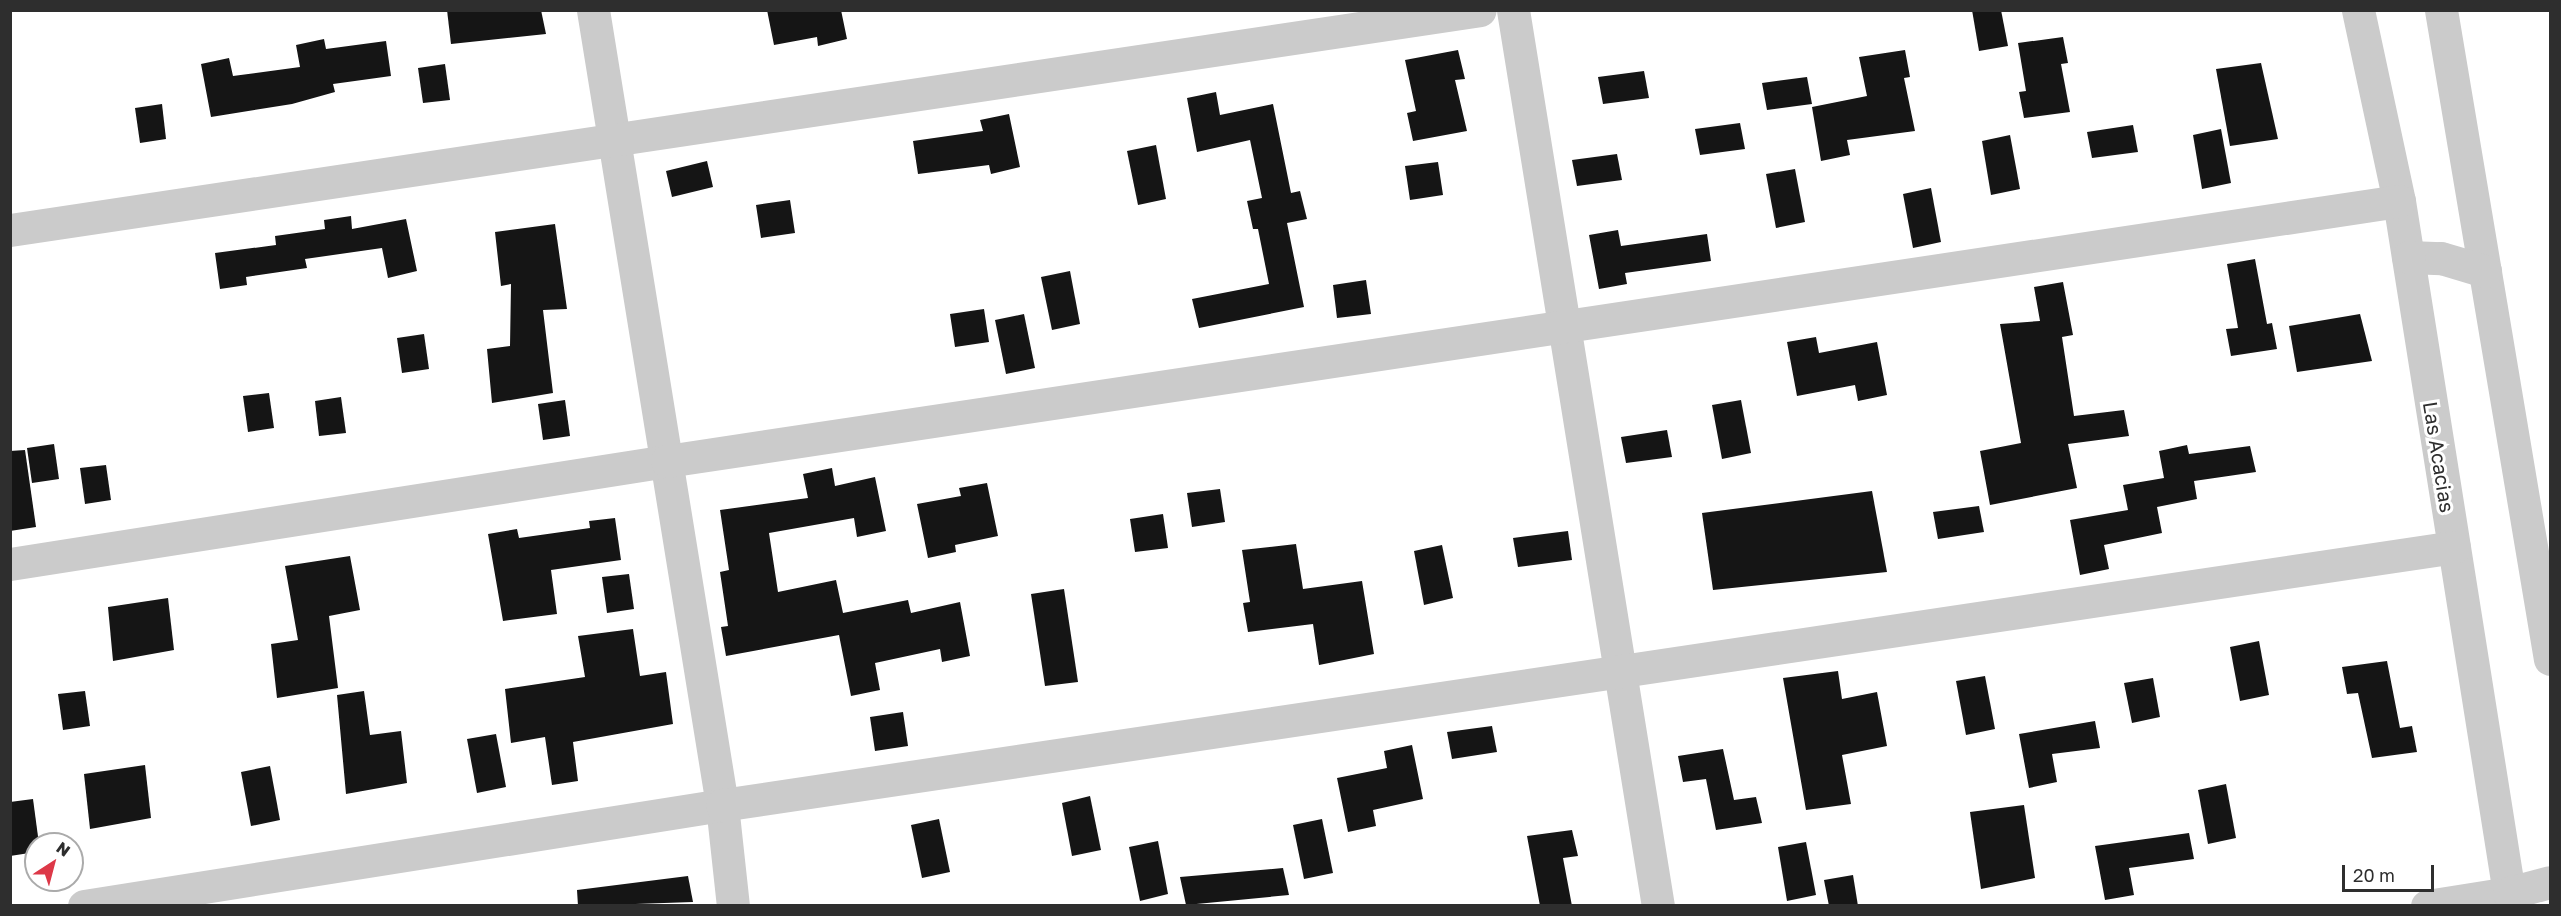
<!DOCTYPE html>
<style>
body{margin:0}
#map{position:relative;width:2561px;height:916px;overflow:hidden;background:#fff;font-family:"Golos Text",sans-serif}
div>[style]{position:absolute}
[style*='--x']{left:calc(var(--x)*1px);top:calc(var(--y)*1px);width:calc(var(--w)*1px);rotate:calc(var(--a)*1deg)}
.building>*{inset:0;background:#151515}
.minor>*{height:33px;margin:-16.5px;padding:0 16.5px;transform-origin:16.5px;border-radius:16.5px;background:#cbcbcb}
span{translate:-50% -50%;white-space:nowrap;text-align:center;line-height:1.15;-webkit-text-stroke:6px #fff;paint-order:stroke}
.street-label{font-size:20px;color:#2e2e2e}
.frame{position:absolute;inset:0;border:12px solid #2e2e2e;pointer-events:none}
.north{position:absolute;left:24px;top:832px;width:60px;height:60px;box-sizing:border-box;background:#fff;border:2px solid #ababab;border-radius:50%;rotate:36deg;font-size:16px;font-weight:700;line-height:24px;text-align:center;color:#2e2e2e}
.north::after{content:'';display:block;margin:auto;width:21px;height:27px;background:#dd3848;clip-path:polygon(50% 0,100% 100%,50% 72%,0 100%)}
.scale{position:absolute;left:2342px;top:865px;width:92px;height:27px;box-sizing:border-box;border:3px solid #2e2e2e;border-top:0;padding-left:8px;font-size:18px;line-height:21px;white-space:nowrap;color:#2e2e2e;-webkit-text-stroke:4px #fff;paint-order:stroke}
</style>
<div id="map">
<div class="building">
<div style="clip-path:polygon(447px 10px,541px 10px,546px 34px,451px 44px)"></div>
<div style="clip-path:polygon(767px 10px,841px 10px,847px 39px,818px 46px,817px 37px,774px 45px)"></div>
<div style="clip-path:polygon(1972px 10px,2001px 10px,2008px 46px,1979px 51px)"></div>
<div style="clip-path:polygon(2063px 37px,2068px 63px,2061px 64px,2070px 112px,2024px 118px,2019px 92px,2026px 91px,2018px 43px)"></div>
<div style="clip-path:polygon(324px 39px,326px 49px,386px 41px,391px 76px,333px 84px,335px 92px,292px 104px,211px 117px,201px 64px,229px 58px,233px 76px,300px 67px,296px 45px)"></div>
<div style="clip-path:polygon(1458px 50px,1465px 79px,1455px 80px,1467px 131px,1413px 141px,1407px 113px,1416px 111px,1405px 60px)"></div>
<div style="clip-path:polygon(1905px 50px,1910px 77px,1904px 78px,1915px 131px,1847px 140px,1850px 155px,1821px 161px,1812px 107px,1867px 96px,1859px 57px)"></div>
<div style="clip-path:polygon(2261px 63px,2278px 139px,2230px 146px,2216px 69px)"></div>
<div style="clip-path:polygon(445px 64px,450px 100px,423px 103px,418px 68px)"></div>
<div style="clip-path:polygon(1644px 71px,1649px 98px,1603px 104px,1598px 77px)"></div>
<div style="clip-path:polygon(1807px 77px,1812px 104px,1767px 110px,1762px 83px)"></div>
<div style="clip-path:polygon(1216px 92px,1220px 115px,1273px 104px,1291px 193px,1300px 191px,1307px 219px,1287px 223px,1304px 307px,1199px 328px,1192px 299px,1269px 284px,1258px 229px,1253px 229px,1247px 201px,1262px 198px,1250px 140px,1197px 152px,1187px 98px)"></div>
<div style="clip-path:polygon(162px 104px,166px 139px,140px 143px,135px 108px)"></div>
<div style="clip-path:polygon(1009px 114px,1020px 167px,991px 174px,989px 165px,918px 174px,913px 141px,983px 131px,980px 120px)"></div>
<div style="clip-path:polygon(1740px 123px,1745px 149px,1700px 155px,1695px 129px)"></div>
<div style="clip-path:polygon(2133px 125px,2138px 152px,2092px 158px,2087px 132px)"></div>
<div style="clip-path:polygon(2221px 129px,2231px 183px,2202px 189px,2193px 135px)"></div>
<div style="clip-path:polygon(2010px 135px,2020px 189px,1991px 195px,1982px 141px)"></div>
<div style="clip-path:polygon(1156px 145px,1166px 199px,1138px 205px,1127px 151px)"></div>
<div style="clip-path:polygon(1617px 154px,1622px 180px,1577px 186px,1572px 160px)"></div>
<div style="clip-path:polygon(707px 161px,713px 187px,672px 197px,666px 171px)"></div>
<div style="clip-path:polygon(1438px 162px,1443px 195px,1410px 200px,1405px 166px)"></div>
<div style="clip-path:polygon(1795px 169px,1805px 222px,1776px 228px,1766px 174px)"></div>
<div style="clip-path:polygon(1931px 188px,1941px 242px,1913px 248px,1903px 194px)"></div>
<div style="clip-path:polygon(790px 200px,795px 233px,761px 238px,756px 205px)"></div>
<div style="clip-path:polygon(351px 216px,352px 229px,406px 219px,417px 271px,388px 278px,382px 248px,305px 259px,307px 268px,246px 277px,247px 285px,220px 289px,215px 253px,276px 245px,275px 236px,325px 229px,324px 220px)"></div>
<div style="clip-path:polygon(555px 224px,567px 309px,543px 310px,553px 393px,492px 403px,487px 349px,510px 346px,511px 284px,501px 286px,495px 232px)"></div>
<div style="clip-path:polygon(1618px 230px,1621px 246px,1707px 234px,1711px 261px,1625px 273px,1627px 284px,1599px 289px,1589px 235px)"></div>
<div style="clip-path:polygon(2255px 259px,2267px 324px,2272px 323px,2277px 349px,2231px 356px,2226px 329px,2238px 328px,2227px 264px)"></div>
<div style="clip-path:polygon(1070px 271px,1080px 324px,1052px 330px,1041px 277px)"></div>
<div style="clip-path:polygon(1366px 280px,1371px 314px,1337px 318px,1333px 285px)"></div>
<div style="clip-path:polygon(2063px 282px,2073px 335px,2062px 337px,2074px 416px,2124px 410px,2129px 436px,2068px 444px,2077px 488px,1990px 505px,1980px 451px,2021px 443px,2000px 324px,2040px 321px,2034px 287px)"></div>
<div style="clip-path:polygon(984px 309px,989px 342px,955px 347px,950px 314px)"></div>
<div style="clip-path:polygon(1024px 314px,1035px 368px,1006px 374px,995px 320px)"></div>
<div style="clip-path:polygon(2360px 314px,2372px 361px,2297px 372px,2289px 326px)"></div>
<div style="clip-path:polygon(424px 334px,429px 369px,402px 373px,397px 338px)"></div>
<div style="clip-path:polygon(1816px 337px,1819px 353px,1877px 342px,1887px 395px,1858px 401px,1855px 385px,1797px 396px,1787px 342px)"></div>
<div style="clip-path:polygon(269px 393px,274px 428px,248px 432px,243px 396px)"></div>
<div style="clip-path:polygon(341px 397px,346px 433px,319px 436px,315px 401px)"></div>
<div style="clip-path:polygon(565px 400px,570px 436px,543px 440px,538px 404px)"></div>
<div style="clip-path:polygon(1741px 400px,1751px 453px,1722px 459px,1712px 405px)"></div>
<div style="clip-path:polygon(1667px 430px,1672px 457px,1626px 463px,1621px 437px)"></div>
<div style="clip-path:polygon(54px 444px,59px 479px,32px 483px,27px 448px)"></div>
<div style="clip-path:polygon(2187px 445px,2189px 454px,2250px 446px,2256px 472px,2194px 481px,2197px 499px,2157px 507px,2162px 533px,2104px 545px,2109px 569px,2080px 575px,2070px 520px,2128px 510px,2123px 485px,2164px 478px,2159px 451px)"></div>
<div style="clip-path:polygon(25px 450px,36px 527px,10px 531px,10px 451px)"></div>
<div style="clip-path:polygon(106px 465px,111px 500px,85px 504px,80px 468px)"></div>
<div style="clip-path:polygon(832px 468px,835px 486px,875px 477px,886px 531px,857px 537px,854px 518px,769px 533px,778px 592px,836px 580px,843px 613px,908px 600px,911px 613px,960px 602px,970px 656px,942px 662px,940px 649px,875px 663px,880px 690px,851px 696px,839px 635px,726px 656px,721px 627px,728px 626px,720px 572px,729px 570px,720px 510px,808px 498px,803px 474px)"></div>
<div style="clip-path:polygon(987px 483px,998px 536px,955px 545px,956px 552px,928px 558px,917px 504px,961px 496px,959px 488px)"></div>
<div style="clip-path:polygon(1220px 489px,1225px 522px,1192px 527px,1187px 493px)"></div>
<div style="clip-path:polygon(1872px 491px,1887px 572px,1713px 590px,1702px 513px)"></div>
<div style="clip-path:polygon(1979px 506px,1984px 532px,1938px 539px,1933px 512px)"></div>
<div style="clip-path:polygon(1163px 514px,1168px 548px,1135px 552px,1130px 519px)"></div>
<div style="clip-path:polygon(615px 518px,621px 560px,551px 570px,557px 614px,503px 621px,488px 534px,517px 529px,519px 538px,590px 528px,589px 521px)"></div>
<div style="clip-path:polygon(1568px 531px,1572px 560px,1518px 567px,1513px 538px)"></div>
<div style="clip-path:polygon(1296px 544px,1303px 589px,1362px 581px,1374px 654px,1319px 665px,1313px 624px,1248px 632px,1243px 603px,1250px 602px,1242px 550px)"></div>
<div style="clip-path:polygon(1442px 545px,1453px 598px,1424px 605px,1414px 551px)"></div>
<div style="clip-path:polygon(350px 556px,360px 610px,329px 616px,338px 688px,277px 698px,271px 644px,298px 640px,285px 566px)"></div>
<div style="clip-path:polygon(629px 574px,634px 609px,607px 613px,602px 577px)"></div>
<div style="clip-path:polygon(1064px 589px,1078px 682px,1045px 686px,1031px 594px)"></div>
<div style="clip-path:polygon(168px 598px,174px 650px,113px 661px,108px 607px)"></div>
<div style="clip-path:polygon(633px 629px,640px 676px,666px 672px,673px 724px,573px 742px,578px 781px,552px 785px,545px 737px,511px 743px,505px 689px,585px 677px,578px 636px)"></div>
<div style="clip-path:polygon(2259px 641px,2269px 695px,2240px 701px,2230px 647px)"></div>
<div style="clip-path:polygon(2387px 661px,2400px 728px,2412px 726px,2417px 752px,2372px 758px,2358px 693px,2347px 694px,2342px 667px)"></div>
<div style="clip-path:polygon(1838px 671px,1842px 699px,1877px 692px,1887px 746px,1842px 755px,1851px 804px,1806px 810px,1783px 678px)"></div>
<div style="clip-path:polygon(1985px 676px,1995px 729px,1966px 735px,1956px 681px)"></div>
<div style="clip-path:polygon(2153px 678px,2160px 717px,2132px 723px,2124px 683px)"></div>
<div style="clip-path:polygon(85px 691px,90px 726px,63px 730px,58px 694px)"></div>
<div style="clip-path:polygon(364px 691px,370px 735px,401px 731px,407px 783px,346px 794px,337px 695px)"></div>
<div style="clip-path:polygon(903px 712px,908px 746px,875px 751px,870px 717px)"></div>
<div style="clip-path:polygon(2095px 721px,2100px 748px,2052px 754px,2057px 782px,2029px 788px,2019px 734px)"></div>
<div style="clip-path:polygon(1492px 726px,1497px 752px,1452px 759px,1447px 732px)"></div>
<div style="clip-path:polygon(496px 734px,506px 787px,477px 793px,467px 739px)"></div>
<div style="clip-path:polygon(1412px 745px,1423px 799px,1373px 810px,1376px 826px,1348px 832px,1337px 778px,1387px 768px,1384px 751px)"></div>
<div style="clip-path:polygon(1723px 749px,1734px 800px,1756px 797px,1762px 823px,1716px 830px,1706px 779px,1683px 782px,1678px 756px)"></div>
<div style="clip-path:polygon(145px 765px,151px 818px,90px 829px,84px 774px)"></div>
<div style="clip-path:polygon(270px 766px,280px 820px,251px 826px,241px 772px)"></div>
<div style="clip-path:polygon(2226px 784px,2236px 838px,2208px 844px,2198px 790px)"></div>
<div style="clip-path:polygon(1090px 796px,1101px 850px,1072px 856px,1062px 803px)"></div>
<div style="clip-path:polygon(33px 799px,39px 844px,36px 852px,10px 856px,10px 802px)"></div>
<div style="clip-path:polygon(2024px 805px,2035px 878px,1981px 889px,1970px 812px)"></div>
<div style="clip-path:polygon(939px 819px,950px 872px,922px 878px,911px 825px)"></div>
<div style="clip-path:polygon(1322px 819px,1333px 873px,1304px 879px,1293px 825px)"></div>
<div style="clip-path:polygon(1572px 830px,1578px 856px,1563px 858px,1572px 906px,1540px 906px,1527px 836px)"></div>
<div style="clip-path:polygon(2189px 833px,2194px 859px,2129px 868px,2134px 895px,2105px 900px,2095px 846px)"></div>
<div style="clip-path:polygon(1158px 841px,1168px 894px,1140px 901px,1129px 847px)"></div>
<div style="clip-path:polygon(1806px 842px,1816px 895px,1787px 901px,1778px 847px)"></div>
<div style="clip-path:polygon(1283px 868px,1289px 895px,1186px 905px,1180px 877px)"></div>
<div style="clip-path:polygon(1853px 875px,1858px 906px,1829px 906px,1824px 880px)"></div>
<div style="clip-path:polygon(688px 876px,693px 902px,578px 906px,577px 890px)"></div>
</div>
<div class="minor">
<div style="--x:593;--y:10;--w:805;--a:80.78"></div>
<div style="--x:722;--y:805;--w:102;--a:83.8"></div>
<div style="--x:1513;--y:10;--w:908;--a:80.81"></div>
<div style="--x:2358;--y:10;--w:195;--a:77.9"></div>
<div style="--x:2399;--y:201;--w:714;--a:80.97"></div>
<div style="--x:2441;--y:10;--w:658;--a:80.47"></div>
<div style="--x:10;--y:230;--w:1486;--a:-8.51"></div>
<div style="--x:2408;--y:257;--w:33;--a:2"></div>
<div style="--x:2441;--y:258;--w:46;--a:16.5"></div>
<div style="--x:10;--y:564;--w:665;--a:-8.91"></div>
<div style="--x:667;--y:461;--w:1751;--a:-8.54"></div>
<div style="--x:84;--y:906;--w:646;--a:-9"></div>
<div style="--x:722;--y:805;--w:1751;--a:-8.47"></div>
<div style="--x:2427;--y:906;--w:83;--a:-9"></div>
<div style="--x:2509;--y:893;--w:42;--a:-15"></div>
</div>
<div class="street-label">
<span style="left:2439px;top:457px;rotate:81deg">Las Acacias</span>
</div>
<div class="frame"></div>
<div class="north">N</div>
<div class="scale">20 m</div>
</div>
